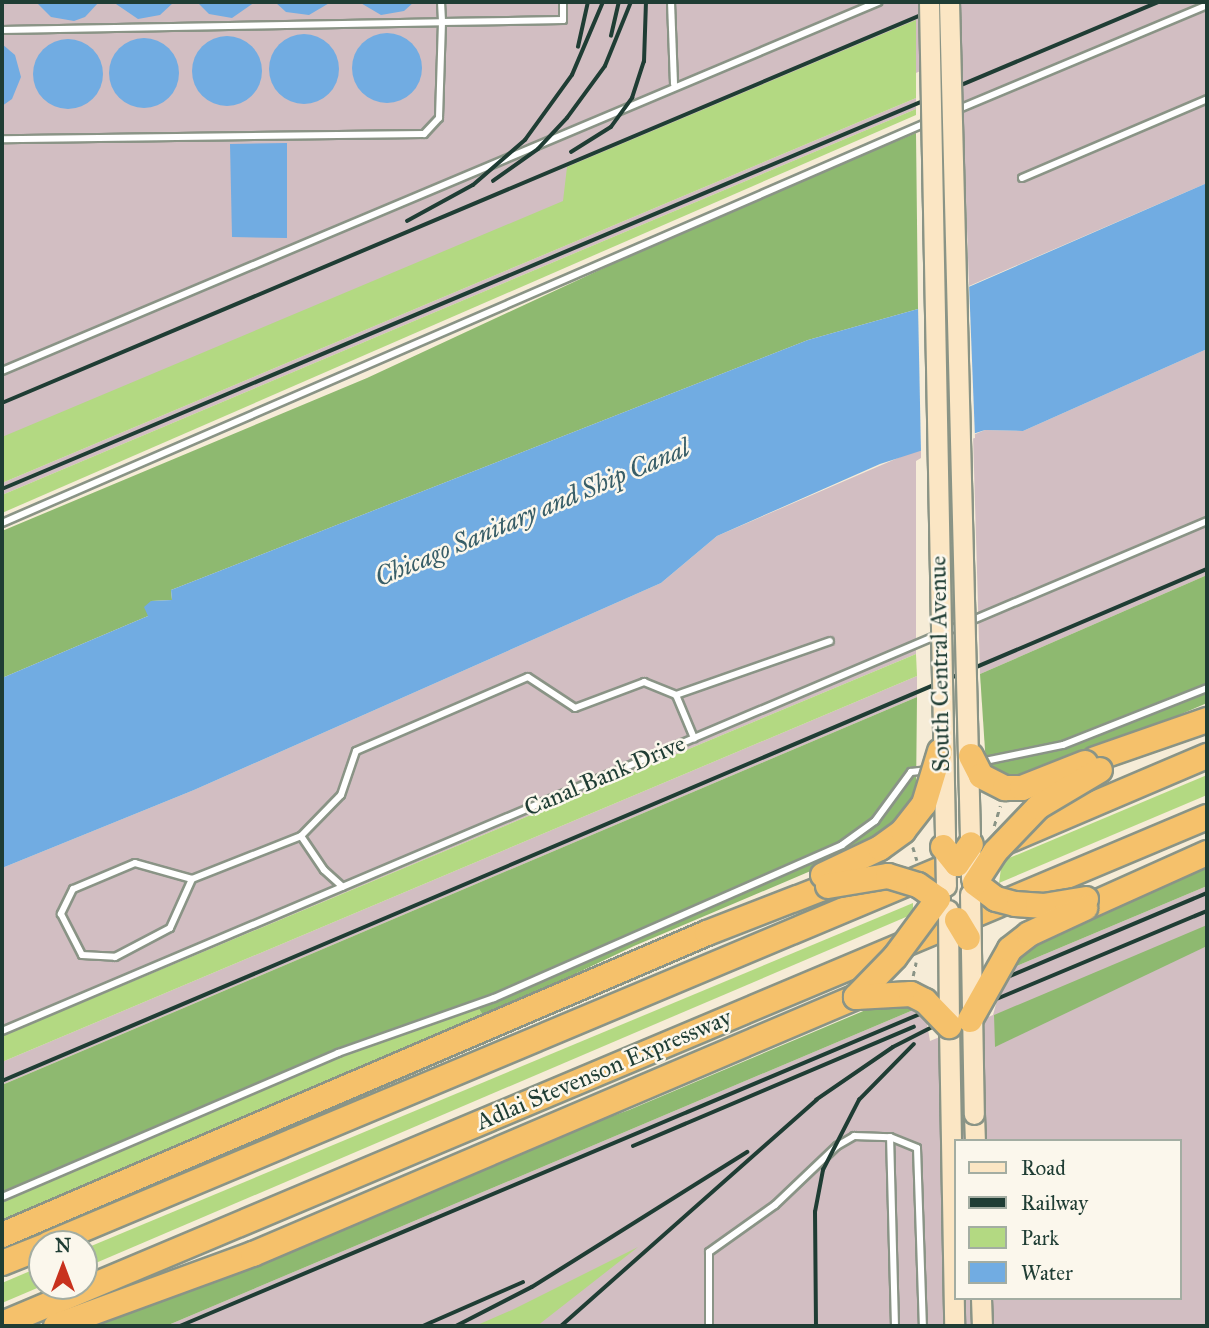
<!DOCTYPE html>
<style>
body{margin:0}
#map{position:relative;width:1209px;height:1328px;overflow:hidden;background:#f6ecd7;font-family:"IM FELL Great Primer",serif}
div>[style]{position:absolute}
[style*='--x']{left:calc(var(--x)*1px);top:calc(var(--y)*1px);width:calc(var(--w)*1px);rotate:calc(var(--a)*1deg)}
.industrial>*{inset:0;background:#d2bec2}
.green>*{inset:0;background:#b3d982}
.forest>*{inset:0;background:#8eb970}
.water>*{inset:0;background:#71ace2}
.round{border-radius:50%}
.pier>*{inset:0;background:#f6ecd7}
.path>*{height:2.5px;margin-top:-1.25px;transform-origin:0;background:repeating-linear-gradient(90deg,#8a9486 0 5px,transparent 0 10px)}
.roads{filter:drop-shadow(2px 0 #8a9486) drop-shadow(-2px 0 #8a9486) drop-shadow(0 2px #8a9486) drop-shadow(0 -2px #8a9486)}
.lane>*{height:6px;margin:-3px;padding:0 3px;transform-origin:3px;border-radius:3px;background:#fff}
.secondary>*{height:19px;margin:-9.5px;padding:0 9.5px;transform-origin:9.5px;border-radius:9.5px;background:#fbe6c4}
.highway>*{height:24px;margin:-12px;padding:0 12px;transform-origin:12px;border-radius:12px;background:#f5c16b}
.rail>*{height:3.5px;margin:-1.75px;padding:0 1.75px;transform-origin:1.75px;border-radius:1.75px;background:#1f3d34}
.bridges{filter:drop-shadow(2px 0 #8a9486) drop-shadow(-2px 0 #8a9486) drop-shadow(0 2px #8a9486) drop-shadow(0 -2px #8a9486)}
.secondary-bridge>*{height:19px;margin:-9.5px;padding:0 9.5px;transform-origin:9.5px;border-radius:9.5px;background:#fbe6c4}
.highway-bridge>*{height:24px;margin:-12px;padding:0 12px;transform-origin:12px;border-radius:12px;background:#f5c16b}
span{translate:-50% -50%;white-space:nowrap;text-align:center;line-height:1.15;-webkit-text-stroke:5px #fbf7ec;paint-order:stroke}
.street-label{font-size:24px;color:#1f3d34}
.water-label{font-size:26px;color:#385e68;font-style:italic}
.frame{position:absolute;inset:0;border:4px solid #1f3d34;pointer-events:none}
.legend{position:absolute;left:954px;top:1139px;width:228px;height:161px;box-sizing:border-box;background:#fbf7ec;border:2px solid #a3ada2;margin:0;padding:9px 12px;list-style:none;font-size:21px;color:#1f3d34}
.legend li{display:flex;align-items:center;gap:14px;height:35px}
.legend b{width:35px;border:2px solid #a3ada2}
.north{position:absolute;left:28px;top:1230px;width:70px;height:70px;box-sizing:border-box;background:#fbf7ec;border:2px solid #a3ada2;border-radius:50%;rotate:0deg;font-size:19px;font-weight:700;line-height:28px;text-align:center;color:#1f3d34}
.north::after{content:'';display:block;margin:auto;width:24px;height:32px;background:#c8321e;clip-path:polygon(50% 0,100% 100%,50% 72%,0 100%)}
</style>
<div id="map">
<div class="industrial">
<div style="clip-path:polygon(2px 2px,1207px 2px,1207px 183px,969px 286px,961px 54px,2px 457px)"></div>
<div style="clip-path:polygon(916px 98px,916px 109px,2px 495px,2px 483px)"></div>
<div style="clip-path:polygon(1207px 349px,1207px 575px,980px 674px,973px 435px,985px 430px,1023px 431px)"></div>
<div style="clip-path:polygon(921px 448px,921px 458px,916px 461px,916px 654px,2px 1036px,2px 868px,194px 790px,661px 583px,717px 536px)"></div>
<div style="clip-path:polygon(917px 676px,917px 697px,2px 1085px,2px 1062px)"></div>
<div style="clip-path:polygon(evenodd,1207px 886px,1207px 1326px,166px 1326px,918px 1008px,926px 1018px,930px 1041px,993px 1015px,1005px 971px,1207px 886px,955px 1141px,1179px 1141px,1179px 1298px,955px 1298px,955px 1141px)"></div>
</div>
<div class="green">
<div style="clip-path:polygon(916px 20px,916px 98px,2px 483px,2px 437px,563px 201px,567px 167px)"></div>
<div style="clip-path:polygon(916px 109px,916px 115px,2px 513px,2px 495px)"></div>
<div style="clip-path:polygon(916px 654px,917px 676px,2px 1062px,2px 1036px)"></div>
<div style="clip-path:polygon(1207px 775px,1207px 795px,999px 883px,1002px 861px)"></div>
<div style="clip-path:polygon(913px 903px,913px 914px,84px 1268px,84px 1249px)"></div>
<div style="clip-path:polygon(476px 1004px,484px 1017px,2px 1224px,2px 1197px,338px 1053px)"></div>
<div style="clip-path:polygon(638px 1247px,537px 1326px,475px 1326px,512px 1310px)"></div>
<div style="clip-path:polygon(42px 1266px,42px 1286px,2px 1303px,2px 1283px)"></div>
</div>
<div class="forest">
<div style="clip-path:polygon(916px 133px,918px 309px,808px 340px,171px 590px,172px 600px,151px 601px,148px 616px,2px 678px,2px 531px,367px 378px,716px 216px)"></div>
<div style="clip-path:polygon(1207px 575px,1207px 703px,1025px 781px,1010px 781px,986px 765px,980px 674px)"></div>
<div style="clip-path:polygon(917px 697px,916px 795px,896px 826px,820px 867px,634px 946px,484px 1017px,476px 1004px,338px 1053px,2px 1197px,2px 1085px)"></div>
<div style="clip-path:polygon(1207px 865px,1207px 886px,1005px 971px,1028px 944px)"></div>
<div style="clip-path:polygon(1207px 925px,1207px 946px,995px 1047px,994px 1015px)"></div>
<div style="clip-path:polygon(887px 1001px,918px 1008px,166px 1326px,81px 1326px,498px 1157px,629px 1110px)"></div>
</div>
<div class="water">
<div style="clip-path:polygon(36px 2px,99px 2px,85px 17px,74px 21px,51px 17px)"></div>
<div style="clip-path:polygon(113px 2px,174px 2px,160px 15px,138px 19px)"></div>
<div style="clip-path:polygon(197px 2px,255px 2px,232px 18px,209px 14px)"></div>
<div style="clip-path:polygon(275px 2px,331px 2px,309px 15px,286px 12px)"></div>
<div style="clip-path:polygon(359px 2px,414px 2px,404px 11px,381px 15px)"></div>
<div class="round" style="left:352px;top:33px;width:70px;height:70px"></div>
<div class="round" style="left:269px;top:34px;width:70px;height:70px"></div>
<div class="round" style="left:192px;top:36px;width:70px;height:70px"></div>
<div class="round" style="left:109px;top:38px;width:70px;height:70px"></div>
<div class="round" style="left:33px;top:39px;width:70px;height:70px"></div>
<div style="clip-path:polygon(2px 44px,15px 55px,21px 77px,12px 99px,2px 106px)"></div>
<div style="clip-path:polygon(287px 143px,287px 238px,232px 237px,230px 144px)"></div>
<div style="clip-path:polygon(1207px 183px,1207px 349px,1023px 431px,985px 430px,880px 464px,717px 536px,661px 583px,194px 790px,2px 868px,2px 678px,148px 616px,144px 607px,151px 601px,172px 600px,171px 590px,808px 340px,918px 309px)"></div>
</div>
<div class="pier">
<div style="clip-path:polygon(969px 283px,975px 438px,921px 452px,918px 305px)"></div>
</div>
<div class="path">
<div style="--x:994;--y:826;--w:21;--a:-73"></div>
<div style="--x:913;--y:847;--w:14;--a:73"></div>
<div style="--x:913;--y:976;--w:14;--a:-78"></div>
</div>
<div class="roads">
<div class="lane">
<div style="--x:441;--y:2;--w:20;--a:87"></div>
<div style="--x:442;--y:22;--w:121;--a:-0.9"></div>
<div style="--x:563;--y:20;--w:18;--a:-90"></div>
<div style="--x:671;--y:2;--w:82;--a:87.9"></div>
<div style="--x:2;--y:30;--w:440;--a:-1"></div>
<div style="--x:442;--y:22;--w:96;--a:91.8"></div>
<div style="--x:439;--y:118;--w:22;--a:133"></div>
<div style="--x:424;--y:134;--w:422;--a:179.3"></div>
<div style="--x:954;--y:111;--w:274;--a:-22.7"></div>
<div style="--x:1022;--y:178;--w:201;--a:-23.1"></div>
<div style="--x:2;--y:371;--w:951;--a:-22.84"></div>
<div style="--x:2;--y:523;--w:1009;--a:-23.41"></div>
<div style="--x:676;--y:695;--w:163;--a:-19.3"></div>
<div style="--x:980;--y:762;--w:85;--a:-11.6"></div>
<div style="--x:1063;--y:745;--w:155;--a:-21.6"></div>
<div style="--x:301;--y:836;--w:57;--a:-45.7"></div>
<div style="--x:341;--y:795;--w:46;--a:-71.2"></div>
<div style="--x:356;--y:751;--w:187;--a:-23.3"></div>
<div style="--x:528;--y:677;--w:56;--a:33.4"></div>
<div style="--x:575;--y:708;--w:74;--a:-20.6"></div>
<div style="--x:644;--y:682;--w:35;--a:22"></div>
<div style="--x:676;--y:695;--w:47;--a:67.3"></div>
<div style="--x:192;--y:879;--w:59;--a:-164.3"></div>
<div style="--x:135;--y:863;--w:67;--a:157.2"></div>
<div style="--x:73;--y:889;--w:28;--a:116"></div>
<div style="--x:61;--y:914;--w:46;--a:62.9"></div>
<div style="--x:82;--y:955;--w:33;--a:3"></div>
<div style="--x:115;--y:957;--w:62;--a:-27.8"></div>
<div style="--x:170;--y:928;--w:54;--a:-65.8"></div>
<div style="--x:192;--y:879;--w:117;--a:-21.5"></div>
<div style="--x:301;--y:836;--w:41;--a:55.9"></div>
<div style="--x:324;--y:870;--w:25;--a:42"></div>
<div style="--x:2;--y:1031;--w:1308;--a:-22.94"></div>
<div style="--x:2;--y:1197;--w:366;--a:-23.2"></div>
<div style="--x:338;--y:1053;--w:165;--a:-19.4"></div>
<div style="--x:494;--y:998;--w:380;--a:-23.7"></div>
<div style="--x:842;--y:845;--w:41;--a:-36"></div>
<div style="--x:875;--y:821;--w:61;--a:-53.7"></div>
<div style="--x:911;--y:772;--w:17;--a:-7"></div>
<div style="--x:709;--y:1326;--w:74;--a:-90"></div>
<div style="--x:709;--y:1252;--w:81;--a:-35.5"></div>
<div style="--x:775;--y:1205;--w:86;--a:-43.6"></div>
<div style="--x:837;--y:1146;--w:20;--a:-30"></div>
<div style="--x:854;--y:1136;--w:36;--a:2"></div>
<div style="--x:895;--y:1326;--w:189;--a:-91.5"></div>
<div style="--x:890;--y:1137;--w:29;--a:22"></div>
<div style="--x:917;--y:1148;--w:178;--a:88.1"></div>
</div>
<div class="secondary">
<div style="--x:949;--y:1026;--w:300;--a:89"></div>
<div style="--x:974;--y:1114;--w:27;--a:88"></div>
<div style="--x:981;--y:1298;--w:28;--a:88"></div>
</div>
<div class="highway">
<div style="--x:1095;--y:759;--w:119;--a:-19.2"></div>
<div style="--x:1005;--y:842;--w:220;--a:-23.1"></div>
<div style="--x:1089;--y:906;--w:129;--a:-24.2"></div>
<div style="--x:2;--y:1235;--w:767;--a:-23.19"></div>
<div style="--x:707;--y:933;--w:130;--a:-21.2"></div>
<div style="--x:48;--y:1244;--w:995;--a:-22.77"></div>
<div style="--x:2;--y:1263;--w:43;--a:-21.8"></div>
<div style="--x:2;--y:1324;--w:1307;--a:-22.82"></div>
<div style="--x:56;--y:1326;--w:210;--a:-20.1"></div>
<div style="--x:253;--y:1254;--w:655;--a:-23.08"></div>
</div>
</div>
<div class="rail">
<div style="--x:611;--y:36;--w:35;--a:-77"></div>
<div style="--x:578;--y:47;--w:46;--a:-77.5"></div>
<div style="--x:571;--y:152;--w:47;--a:-32"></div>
<div style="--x:611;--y:127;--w:36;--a:-54"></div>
<div style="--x:632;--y:98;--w:38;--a:-72"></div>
<div style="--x:644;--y:62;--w:60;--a:-88.1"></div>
<div style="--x:493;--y:181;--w:55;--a:-35.4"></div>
<div style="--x:538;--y:149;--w:42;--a:-46.9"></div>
<div style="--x:567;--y:118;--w:64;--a:-53.8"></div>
<div style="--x:605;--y:66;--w:69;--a:-67.9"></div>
<div style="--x:407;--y:221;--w:75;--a:-28.6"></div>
<div style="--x:473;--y:185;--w:69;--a:-40.9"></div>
<div style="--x:525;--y:140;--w:80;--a:-54.1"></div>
<div style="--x:572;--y:75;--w:79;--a:-67"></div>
<div style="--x:2;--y:403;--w:1031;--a:-22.88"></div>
<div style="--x:2;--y:489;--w:1254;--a:-22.84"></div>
<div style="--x:2;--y:1081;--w:1309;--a:-23.02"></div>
<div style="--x:633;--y:1146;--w:305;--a:-23"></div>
<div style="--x:180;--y:1326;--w:1115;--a:-22.86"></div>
<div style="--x:423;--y:1326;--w:109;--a:-23.7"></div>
<div style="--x:456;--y:1326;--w:85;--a:-27.2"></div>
<div style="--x:532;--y:1287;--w:254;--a:-32.1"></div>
<div style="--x:561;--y:1326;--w:341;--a:-41.5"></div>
<div style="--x:816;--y:1100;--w:93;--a:-34.5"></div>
<div style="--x:893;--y:1047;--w:57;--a:-27"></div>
<div style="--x:944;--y:1021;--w:285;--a:-22.7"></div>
<div style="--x:816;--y:1326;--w:114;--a:-90.5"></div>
<div style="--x:815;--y:1212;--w:43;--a:-79.2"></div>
<div style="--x:823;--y:1170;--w:79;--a:-62.8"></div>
<div style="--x:859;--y:1100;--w:78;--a:-45.5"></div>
</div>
<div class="bridges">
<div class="secondary-bridge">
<div style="--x:929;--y:2;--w:884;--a:88.9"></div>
<div style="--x:949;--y:2;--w:877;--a:88.56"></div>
<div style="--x:970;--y:894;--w:220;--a:89"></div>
<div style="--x:948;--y:910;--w:116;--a:89.5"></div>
</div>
<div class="highway-bridge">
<div style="--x:971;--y:756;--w:22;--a:63"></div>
<div style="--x:981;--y:776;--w:27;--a:27"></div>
<div style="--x:1005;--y:788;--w:17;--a:0"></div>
<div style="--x:1022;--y:788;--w:68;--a:-21.6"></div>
<div style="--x:943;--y:847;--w:22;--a:51"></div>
<div style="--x:957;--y:864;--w:24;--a:-55"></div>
<div style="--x:823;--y:875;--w:63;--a:-25.3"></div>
<div style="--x:880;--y:848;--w:29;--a:-36"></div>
<div style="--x:903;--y:831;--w:34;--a:-52"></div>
<div style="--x:924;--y:804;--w:55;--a:-73.2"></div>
<div style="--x:828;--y:886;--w:61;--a:-9.5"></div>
<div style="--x:888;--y:876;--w:31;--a:17"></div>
<div style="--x:918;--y:885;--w:24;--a:35"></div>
<div style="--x:938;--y:899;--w:72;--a:126.6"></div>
<div style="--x:895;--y:957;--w:56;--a:134.3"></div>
<div style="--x:1086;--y:899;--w:43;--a:170.5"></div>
<div style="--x:1044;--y:906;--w:29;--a:-176"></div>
<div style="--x:1015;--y:904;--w:20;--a:-165"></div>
<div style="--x:996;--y:899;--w:26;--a:-143"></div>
<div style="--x:975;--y:883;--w:37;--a:-57"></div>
<div style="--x:995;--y:852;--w:62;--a:-46.3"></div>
<div style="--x:1038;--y:807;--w:72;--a:-30.8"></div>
<div style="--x:957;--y:920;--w:21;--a:59"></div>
<div style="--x:856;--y:997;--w:55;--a:-3.1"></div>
<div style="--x:911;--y:994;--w:16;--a:27"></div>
<div style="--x:925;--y:1001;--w:35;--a:46"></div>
<div style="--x:970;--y:1020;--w:81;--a:-60.6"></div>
<div style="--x:1010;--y:949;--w:24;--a:-38"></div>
<div style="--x:1029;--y:934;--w:62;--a:-24.9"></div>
</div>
</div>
<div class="street-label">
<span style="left:940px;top:664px;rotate:-91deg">South Central Avenue</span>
<span style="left:605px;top:776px;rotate:-23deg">Canal Bank Drive</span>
<span style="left:604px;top:1070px;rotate:-23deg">Adlai Stevenson Expressway</span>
</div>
<div class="water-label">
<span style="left:532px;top:513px;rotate:-23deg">Chicago Sanitary and Ship Canal</span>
</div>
<div class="frame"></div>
<ul class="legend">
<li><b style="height:9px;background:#fbe6c4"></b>Road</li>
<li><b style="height:9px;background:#1f3d34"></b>Railway</li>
<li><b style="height:19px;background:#b3d982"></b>Park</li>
<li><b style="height:19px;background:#71ace2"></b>Water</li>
</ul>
<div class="north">N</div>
</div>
